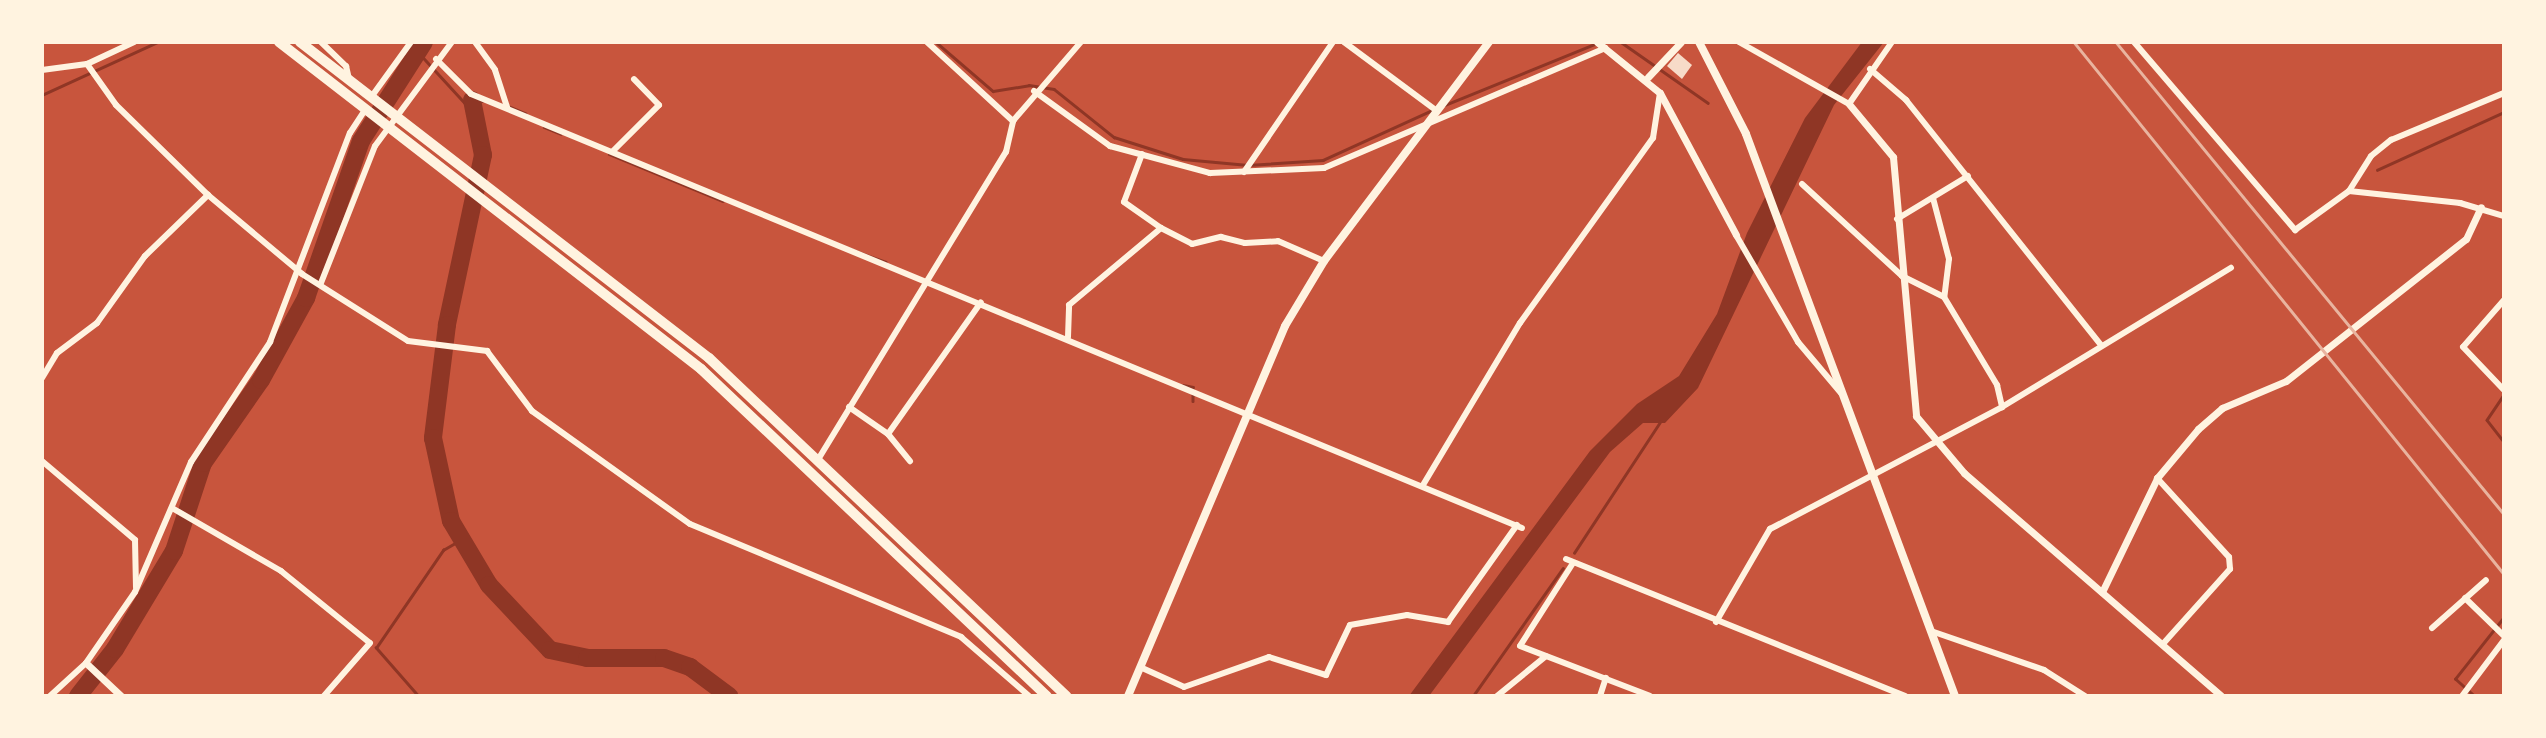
<!DOCTYPE html>
<style>
body{margin:0}
#map{position:relative;width:2546px;height:738px;overflow:hidden;background:#c8553d;font-family:"Crimson Pro",serif}
div>[style]{position:absolute}
[style*='--x']{left:calc(var(--x)*1px);top:calc(var(--y)*1px);width:calc(var(--w)*1px);rotate:calc(var(--a)*1deg)}
.water>*{inset:0;background:#8f3625}
.stream>*{height:2.5px;margin:-1.25px;padding:0 1.25px;transform-origin:1.25px;border-radius:1.25px;background:#8f3625}
.river>*{height:18px;margin:-9px;padding:0 9px;transform-origin:9px;border-radius:9px;background:#8f3625}
.building>*{inset:0;background:#f7dbc8}
.minor>*{height:6px;margin:-3px;padding:0 3px;transform-origin:3px;border-radius:3px;background:#fff3e0}
.tertiary>*{height:7px;margin:-3.5px;padding:0 3.5px;transform-origin:3.5px;border-radius:3.5px;background:#fff3e0}
.secondary>*{height:8px;margin:-4px;padding:0 4px;transform-origin:4px;border-radius:4px;background:#fff3e0}
.trunk>*{height:10px;margin:-5px;padding:0 5px;transform-origin:5px;border-radius:5px;background:#fff3e0}
.rail>*{height:2.5px;margin:-1.25px;padding:0 1.25px;transform-origin:1.25px;border-radius:1.25px;background:#e9b49f}
span{translate:-50% -50%;white-space:nowrap;text-align:center;line-height:1.15;-webkit-text-stroke:7px #fff3e0;paint-order:stroke}
.frame{position:absolute;inset:0;border:44px solid #fff3e0;pointer-events:none}
</style>
<div id="map">
<div class="water">
<div style="clip-path:polygon(1862px 42px,1884px 42px,1834px 105px,1698px 388px,1665px 423px,1643px 423px,1610px 452px,1429px 696px,1409px 696px,1590px 451px,1637px 404px,1679px 376px,1717px 314px,1747px 233px,1805px 118px)"></div>
</div>
<div class="stream">
<div style="--x:936;--y:42;--w:75;--a:40.7"></div>
<div style="--x:993;--y:91;--w:36;--a:-9"></div>
<div style="--x:1029;--y:85;--w:25;--a:9"></div>
<div style="--x:1054;--y:89;--w:77;--a:38.7"></div>
<div style="--x:1114;--y:137;--w:72;--a:17.7"></div>
<div style="--x:1183;--y:159;--w:65;--a:5.3"></div>
<div style="--x:1248;--y:165;--w:75;--a:-3.8"></div>
<div style="--x:1323;--y:160;--w:120;--a:-24.6"></div>
<div style="--x:1621;--y:42;--w:106;--a:35"></div>
<div style="--x:420;--y:54;--w:81;--a:47.5"></div>
<div style="--x:475;--y:114;--w:14;--a:-102"></div>
<div style="--x:472;--y:100;--w:10;--a:6"></div>
<div style="--x:42;--y:95;--w:128;--a:-24.6"></div>
<div style="--x:506;--y:105;--w:21;--a:23"></div>
<div style="--x:1445;--y:105;--w:164;--a:-22.2"></div>
<div style="--x:544;--y:127;--w:18;--a:22"></div>
<div style="--x:609;--y:154;--w:123;--a:22.4"></div>
<div style="--x:2377;--y:170;--w:140;--a:-24.5"></div>
<div style="--x:847;--y:248;--w:41;--a:19.7"></div>
<div style="--x:1183;--y:385;--w:10;--a:11"></div>
<div style="--x:1193;--y:387;--w:14;--a:90"></div>
<div style="--x:2504;--y:395;--w:30;--a:124"></div>
<div style="--x:2487;--y:420;--w:28;--a:52"></div>
<div style="--x:1574;--y:553;--w:157;--a:-56.7"></div>
<div style="--x:418;--y:696;--w:64;--a:-131.2"></div>
<div style="--x:376;--y:648;--w:119;--a:-55.6"></div>
<div style="--x:443;--y:550;--w:22;--a:-30"></div>
<div style="--x:1473;--y:696;--w:156;--a:-54.9"></div>
<div style="--x:2474;--y:696;--w:25;--a:-138"></div>
<div style="--x:2455;--y:679;--w:79;--a:-51.7"></div>
</div>
<div class="river">
<div style="--x:472;--y:100;--w:56;--a:78.7"></div>
<div style="--x:483;--y:155;--w:174;--a:102"></div>
<div style="--x:447;--y:325;--w:114;--a:97.1"></div>
<div style="--x:433;--y:438;--w:85;--a:77.8"></div>
<div style="--x:451;--y:521;--w:74;--a:59.3"></div>
<div style="--x:489;--y:585;--w:89;--a:46.8"></div>
<div style="--x:550;--y:650;--w:38;--a:12"></div>
<div style="--x:587;--y:658;--w:77;--a:0"></div>
<div style="--x:664;--y:658;--w:28;--a:19"></div>
<div style="--x:690;--y:667;--w:49;--a:36.6"></div>
<div style="--x:78;--y:696;--w:60;--a:-51.8"></div>
<div style="--x:115;--y:649;--w:114;--a:-59"></div>
<div style="--x:174;--y:551;--w:93;--a:-71.8"></div>
<div style="--x:203;--y:463;--w:101;--a:-55.1"></div>
<div style="--x:261;--y:380;--w:94;--a:-61.2"></div>
<div style="--x:306;--y:298;--w:166;--a:-70.7"></div>
<div style="--x:361;--y:141;--w:117;--a:-57.5"></div>
</div>
<div class="building">
<div style="clip-path:polygon(1678px 53px,1692px 65px,1682px 79px,1667px 66px)"></div>
</div>
<div class="minor">
<div style="--x:321;--y:42;--w:35;--a:44"></div>
<div style="--x:346;--y:66;--w:13;--a:77"></div>
<div style="--x:475;--y:42;--w:34;--a:54"></div>
<div style="--x:495;--y:70;--w:40;--a:72"></div>
<div style="--x:927;--y:42;--w:117;--a:42.6"></div>
<div style="--x:1344;--y:42;--w:116;--a:36.6"></div>
<div style="--x:1739;--y:42;--w:126;--a:29.4"></div>
<div style="--x:1849;--y:104;--w:75;--a:-55.3"></div>
<div style="--x:2134;--y:42;--w:248;--a:49.4"></div>
<div style="--x:2295;--y:230;--w:67;--a:-35.8"></div>
<div style="--x:2349;--y:191;--w:41;--a:-57.8"></div>
<div style="--x:2371;--y:156;--w:26;--a:-39"></div>
<div style="--x:2391;--y:140;--w:122;--a:-22.6"></div>
<div style="--x:436;--y:59;--w:49;--a:45"></div>
<div style="--x:471;--y:94;--w:1137;--a:22.44"></div>
<div style="--x:87;--y:64;--w:50;--a:54.7"></div>
<div style="--x:116;--y:105;--w:129;--a:44.4"></div>
<div style="--x:208;--y:195;--w:123;--a:40"></div>
<div style="--x:302;--y:274;--w:125;--a:32.3"></div>
<div style="--x:408;--y:341;--w:80;--a:7.2"></div>
<div style="--x:487;--y:351;--w:75;--a:53.1"></div>
<div style="--x:532;--y:411;--w:194;--a:35.6"></div>
<div style="--x:690;--y:524;--w:294;--a:22.6"></div>
<div style="--x:961;--y:637;--w:90;--a:40.9"></div>
<div style="--x:1870;--y:69;--w:48;--a:40.7"></div>
<div style="--x:1906;--y:100;--w:313;--a:51.5"></div>
<div style="--x:42;--y:70;--w:45;--a:-7.6"></div>
<div style="--x:87;--y:64;--w:52;--a:-25.1"></div>
<div style="--x:1034;--y:91;--w:94;--a:35.9"></div>
<div style="--x:1110;--y:146;--w:104;--a:15.1"></div>
<div style="--x:1210;--y:173;--w:114;--a:-2.5"></div>
<div style="--x:1324;--y:168;--w:306;--a:-23.1"></div>
<div style="--x:372;--y:96;--w:67;--a:-54.2"></div>
<div style="--x:613;--y:151;--w:65;--a:-45"></div>
<div style="--x:659;--y:105;--w:36;--a:-134"></div>
<div style="--x:1142;--y:154;--w:51;--a:110.6"></div>
<div style="--x:1124;--y:202;--w:45;--a:35.1"></div>
<div style="--x:1244;--y:172;--w:158;--a:-55.6"></div>
<div style="--x:1802;--y:184;--w:136;--a:42.6"></div>
<div style="--x:1902;--y:276;--w:47;--a:26.6"></div>
<div style="--x:1944;--y:297;--w:103;--a:58.9"></div>
<div style="--x:1997;--y:385;--w:23;--a:77"></div>
<div style="--x:2349;--y:191;--w:112;--a:6.2"></div>
<div style="--x:2460;--y:203;--w:46;--a:16.5"></div>
<div style="--x:1933;--y:198;--w:63;--a:75.3"></div>
<div style="--x:1949;--y:259;--w:38;--a:97"></div>
<div style="--x:1897;--y:219;--w:83;--a:-31.2"></div>
<div style="--x:1736;--y:235;--w:124;--a:59.9"></div>
<div style="--x:1798;--y:342;--w:67;--a:49.9"></div>
<div style="--x:321;--y:283;--w:147;--a:-68.5"></div>
<div style="--x:375;--y:146;--w:129;--a:-53.5"></div>
<div style="--x:2504;--y:300;--w:62;--a:131.1"></div>
<div style="--x:2463;--y:347;--w:59;--a:46.4"></div>
<div style="--x:1068;--y:337;--w:32;--a:-88"></div>
<div style="--x:1069;--y:305;--w:120;--a:-39.9"></div>
<div style="--x:1161;--y:228;--w:35;--a:27"></div>
<div style="--x:1192;--y:244;--w:30;--a:-14"></div>
<div style="--x:1221;--y:237;--w:25;--a:14"></div>
<div style="--x:1245;--y:243;--w:33;--a:-3"></div>
<div style="--x:1278;--y:241;--w:50;--a:23.5"></div>
<div style="--x:42;--y:378;--w:29;--a:-59"></div>
<div style="--x:57;--y:353;--w:50;--a:-36.9"></div>
<div style="--x:97;--y:323;--w:82;--a:-54.4"></div>
<div style="--x:145;--y:256;--w:88;--a:-44.1"></div>
<div style="--x:849;--y:407;--w:47;--a:34.7"></div>
<div style="--x:888;--y:434;--w:35;--a:51"></div>
<div style="--x:888;--y:434;--w:161;--a:-54.8"></div>
<div style="--x:819;--y:458;--w:359;--a:-58.6"></div>
<div style="--x:1006;--y:152;--w:32;--a:-77"></div>
<div style="--x:1013;--y:121;--w:104;--a:-49.3"></div>
<div style="--x:42;--y:461;--w:122;--a:40.3"></div>
<div style="--x:135;--y:540;--w:47;--a:88.8"></div>
<div style="--x:2157;--y:478;--w:107;--a:47.7"></div>
<div style="--x:2229;--y:557;--w:12;--a:85"></div>
<div style="--x:2230;--y:569;--w:101;--a:131.8"></div>
<div style="--x:1423;--y:485;--w:189;--a:-59.1"></div>
<div style="--x:1520;--y:323;--w:228;--a:-54.3"></div>
<div style="--x:1653;--y:138;--w:46;--a:-81.2"></div>
<div style="--x:172;--y:508;--w:126;--a:30"></div>
<div style="--x:281;--y:571;--w:114;--a:39"></div>
<div style="--x:370;--y:643;--w:70;--a:131"></div>
<div style="--x:1566;--y:559;--w:366;--a:22"></div>
<div style="--x:1573;--y:563;--w:98;--a:122.6"></div>
<div style="--x:1520;--y:646;--w:139;--a:21"></div>
<div style="--x:2465;--y:598;--w:54;--a:44.3"></div>
<div style="--x:1716;--y:622;--w:108;--a:-59.9"></div>
<div style="--x:1770;--y:529;--w:262;--a:-27.7"></div>
<div style="--x:2002;--y:407;--w:268;--a:-31.3"></div>
<div style="--x:2432;--y:628;--w:72;--a:-41.6"></div>
<div style="--x:1931;--y:631;--w:120;--a:19"></div>
<div style="--x:2044;--y:670;--w:49;--a:32.4"></div>
<div style="--x:1140;--y:667;--w:48;--a:24.4"></div>
<div style="--x:1184;--y:687;--w:90;--a:-19.4"></div>
<div style="--x:1269;--y:657;--w:60;--a:17.5"></div>
<div style="--x:1326;--y:675;--w:55;--a:-64.4"></div>
<div style="--x:1350;--y:625;--w:58;--a:-10"></div>
<div style="--x:1407;--y:615;--w:42;--a:9.7"></div>
<div style="--x:1448;--y:622;--w:119;--a:-54.6"></div>
<div style="--x:50;--y:696;--w:49;--a:-42.5"></div>
<div style="--x:86;--y:663;--w:86;--a:-55.4"></div>
<div style="--x:135;--y:592;--w:142;--a:-66.7"></div>
<div style="--x:191;--y:462;--w:144;--a:-56.6"></div>
<div style="--x:270;--y:342;--w:224;--a:-69.1"></div>
<div style="--x:350;--y:133;--w:27;--a:-57"></div>
<div style="--x:1497;--y:696;--w:63;--a:-39.2"></div>
<div style="--x:1600;--y:696;--w:19;--a:-72"></div>
<div style="--x:2462;--y:696;--w:70;--a:-53.1"></div>
</div>
<div class="tertiary">
<div style="--x:1597;--y:42;--w:81;--a:39"></div>
<div style="--x:1660;--y:93;--w:161;--a:61.8"></div>
<div style="--x:1648;--y:77;--w:48;--a:-46.7"></div>
<div style="--x:1849;--y:104;--w:69;--a:50.3"></div>
<div style="--x:1893;--y:157;--w:260;--a:84.9"></div>
<div style="--x:1916;--y:416;--w:75;--a:49.9"></div>
<div style="--x:1964;--y:473;--w:340;--a:40.9"></div>
<div style="--x:2102;--y:592;--w:127;--a:-64.2"></div>
<div style="--x:2157;--y:478;--w:64;--a:-50.1"></div>
<div style="--x:2198;--y:429;--w:32;--a:-41"></div>
<div style="--x:2222;--y:408;--w:69;--a:-22.9"></div>
<div style="--x:2286;--y:381;--w:229;--a:-38.3"></div>
<div style="--x:2466;--y:239;--w:35;--a:-65"></div>
<div style="--x:86;--y:663;--w:48;--a:43.3"></div>
</div>
<div class="secondary">
<div style="--x:1699;--y:42;--w:103;--a:62.9"></div>
<div style="--x:1746;--y:134;--w:600;--a:69.6"></div>
<div style="--x:1128;--y:696;--w:402;--a:-67"></div>
<div style="--x:1285;--y:326;--w:76;--a:-59"></div>
<div style="--x:1324;--y:261;--w:274;--a:-53"></div>
</div>
<div class="trunk">
<div style="--x:279;--y:42;--w:534;--a:37.77"></div>
<div style="--x:701;--y:369;--w:476;--a:43.4"></div>
<div style="--x:300;--y:42;--w:517;--a:37.69"></div>
<div style="--x:709;--y:358;--w:492;--a:43.4"></div>
</div>
<div class="rail">
<div style="--x:2074;--y:42;--w:684;--a:51.05"></div>
<div style="--x:2116;--y:42;--w:611;--a:50.58"></div>
</div>
<div class="frame"></div>
</div>
